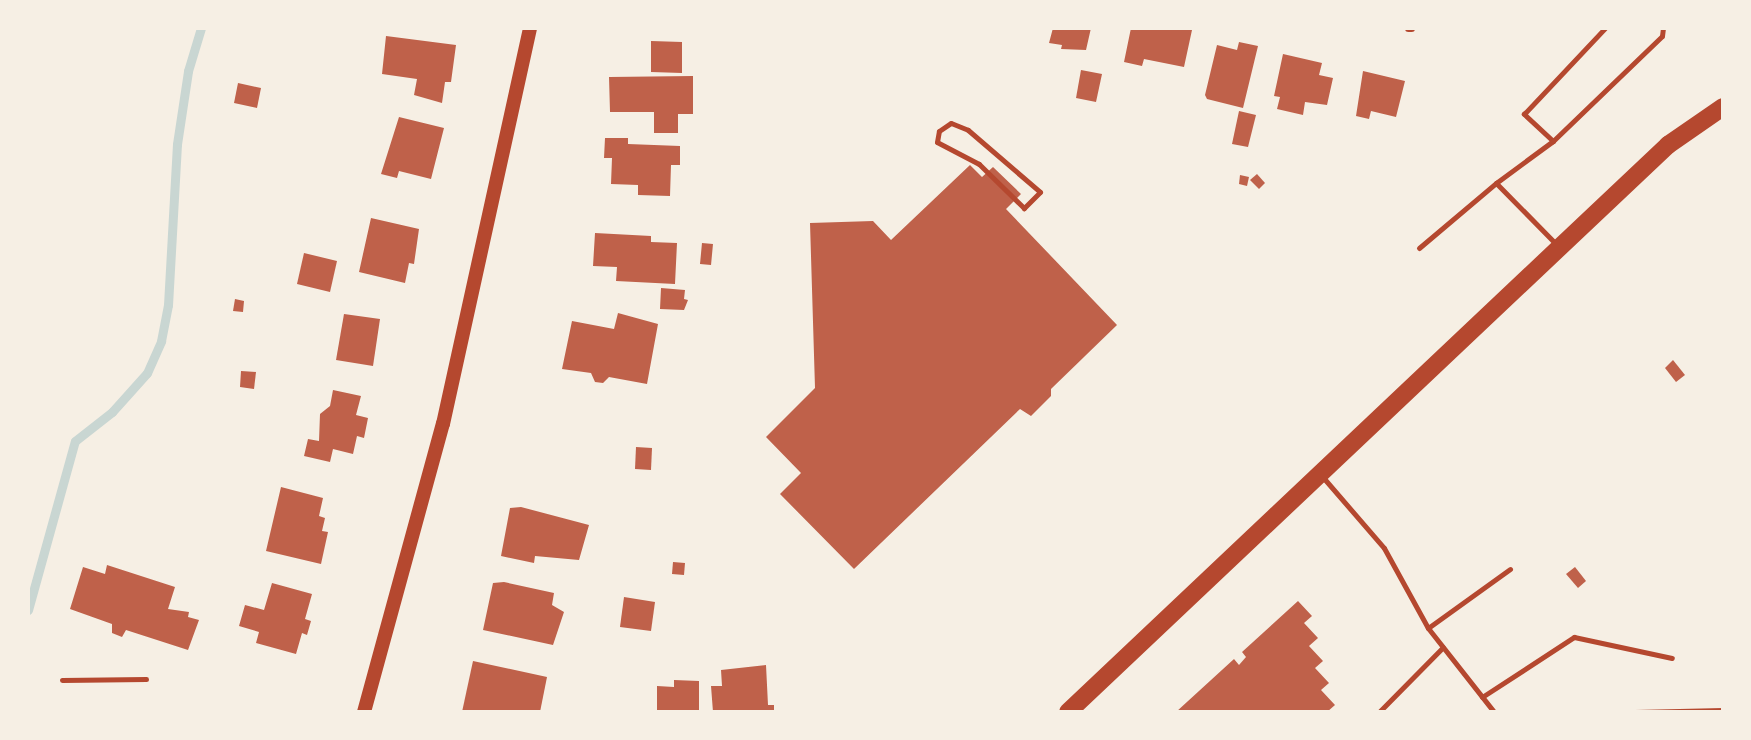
<!DOCTYPE html>
<style>
body{margin:0}
#map{position:relative;width:1751px;height:740px;overflow:hidden;background:#f6efe4;font-family:"Source Sans 3",sans-serif}
div>[style]{position:absolute}
[style*='--x']{left:calc(var(--x)*1px);top:calc(var(--y)*1px);width:calc(var(--w)*1px);rotate:calc(var(--a)*1deg)}
.stream>*{height:9px;margin:-4.5px;padding:0 4.5px;transform-origin:4.5px;border-radius:4.5px;background:#c9d6d2}
.building>*{inset:0;background:#bf614a}
.service>*{height:5px;margin:-2.5px;padding:0 2.5px;transform-origin:2.5px;border-radius:2.5px;background:#b5482f}
.minor>*{height:7px;margin:-3.5px;padding:0 3.5px;transform-origin:3.5px;border-radius:3.5px;background:#b5482f}
.secondary>*{height:14px;margin:-7px;padding:0 7px;transform-origin:7px;border-radius:7px;background:#b5482f}
.primary>*{height:18px;margin:-9px;padding:0 9px;transform-origin:9px;border-radius:9px;background:#b5482f}
span{translate:-50% -50%;white-space:nowrap;text-align:center;line-height:1.15;-webkit-text-stroke:5px #f6efe4;paint-order:stroke}
.frame{position:absolute;inset:0;border:30px solid #f6efe4;pointer-events:none}
</style>
<div id="map">
<div class="stream">
<div style="--x:28;--y:610;--w:175;--a:-74.5"></div>
<div style="--x:75;--y:441;--w:47;--a:-38.1"></div>
<div style="--x:112;--y:412;--w:52;--a:-48.1"></div>
<div style="--x:147;--y:373;--w:35;--a:-66"></div>
<div style="--x:161;--y:341;--w:37;--a:-79"></div>
<div style="--x:168;--y:305;--w:161;--a:-86.8"></div>
<div style="--x:177;--y:144;--w:74;--a:-81.4"></div>
<div style="--x:188;--y:71;--w:45;--a:-73.2"></div>
</div>
<div class="building">
<div style="clip-path:polygon(1053px 28px,1091px 28px,1086px 50px,1061px 49px,1062px 45px,1049px 43px)"></div>
<div style="clip-path:polygon(1131px 28px,1192px 30px,1184px 67px,1144px 59px,1142px 66px,1124px 62px)"></div>
<div style="clip-path:polygon(386px 36px,456px 45px,451px 82px,445px 82px,442px 103px,414px 95px,417px 79px,382px 74px)"></div>
<div style="clip-path:polygon(651px 41px,682px 42px,682px 73px,651px 72px)"></div>
<div style="clip-path:polygon(1239px 42px,1258px 46px,1243px 108px,1207px 99px,1205px 95px,1217px 45px,1237px 50px)"></div>
<div style="clip-path:polygon(1283px 54px,1322px 63px,1319px 75px,1333px 78px,1327px 105px,1305px 102px,1303px 115px,1277px 109px,1280px 97px,1274px 96px)"></div>
<div style="clip-path:polygon(1081px 70px,1102px 74px,1096px 102px,1076px 98px)"></div>
<div style="clip-path:polygon(1363px 71px,1405px 81px,1396px 117px,1371px 111px,1369px 119px,1356px 116px)"></div>
<div style="clip-path:polygon(693px 76px,693px 114px,678px 114px,678px 133px,654px 133px,654px 112px,610px 112px,609px 77px)"></div>
<div style="clip-path:polygon(238px 83px,261px 88px,257px 108px,234px 103px)"></div>
<div style="clip-path:polygon(1239px 111px,1256px 115px,1248px 147px,1232px 144px)"></div>
<div style="clip-path:polygon(399px 117px,444px 128px,431px 179px,399px 171px,397px 178px,381px 174px)"></div>
<div style="clip-path:polygon(605px 138px,628px 138px,628px 144px,680px 146px,680px 165px,671px 165px,670px 196px,638px 195px,638px 185px,611px 184px,612px 158px,604px 158px)"></div>
<div style="clip-path:polygon(970px 165px,982px 177px,993px 167px,1021px 194px,1006px 209px,1117px 325px,1051px 389px,1051px 396px,1031px 416px,1020px 409px,854px 569px,780px 494px,801px 473px,766px 437px,815px 388px,810px 223px,873px 221px,891px 240px)"></div>
<div style="clip-path:polygon(1257px 174px,1265px 183px,1259px 189px,1250px 180px)"></div>
<div style="clip-path:polygon(1240px 175px,1249px 177px,1247px 186px,1239px 184px)"></div>
<div style="clip-path:polygon(371px 218px,419px 229px,414px 264px,409px 263px,405px 283px,359px 272px)"></div>
<div style="clip-path:polygon(595px 233px,651px 236px,651px 242px,677px 243px,675px 284px,616px 281px,617px 267px,593px 266px)"></div>
<div style="clip-path:polygon(702px 243px,713px 244px,711px 265px,700px 264px)"></div>
<div style="clip-path:polygon(304px 253px,337px 261px,330px 292px,297px 284px)"></div>
<div style="clip-path:polygon(661px 288px,685px 290px,684px 299px,688px 300px,684px 310px,660px 309px)"></div>
<div style="clip-path:polygon(235px 299px,244px 301px,243px 312px,233px 311px)"></div>
<div style="clip-path:polygon(618px 313px,658px 324px,647px 384px,609px 377px,603px 383px,595px 382px,591px 373px,562px 369px,572px 321px,614px 329px)"></div>
<div style="clip-path:polygon(344px 314px,380px 319px,373px 366px,336px 360px)"></div>
<div style="clip-path:polygon(1673px 360px,1685px 375px,1676px 382px,1665px 368px)"></div>
<div style="clip-path:polygon(241px 371px,256px 372px,254px 389px,240px 387px)"></div>
<div style="clip-path:polygon(333px 390px,361px 396px,356px 415px,368px 418px,364px 438px,357px 436px,353px 454px,333px 449px,330px 462px,304px 456px,308px 439px,319px 441px,320px 414px,330px 406px)"></div>
<div style="clip-path:polygon(636px 447px,652px 448px,651px 470px,635px 469px)"></div>
<div style="clip-path:polygon(281px 487px,323px 498px,319px 516px,325px 518px,322px 531px,328px 532px,321px 564px,266px 551px)"></div>
<div style="clip-path:polygon(521px 507px,589px 525px,579px 560px,535px 556px,534px 563px,501px 556px,510px 508px)"></div>
<div style="clip-path:polygon(673px 562px,685px 563px,684px 575px,672px 574px)"></div>
<div style="clip-path:polygon(107px 565px,175px 587px,168px 609px,189px 612px,188px 617px,199px 620px,188px 650px,126px 630px,122px 637px,112px 633px,112px 624px,70px 609px,83px 567px,105px 574px)"></div>
<div style="clip-path:polygon(1575px 567px,1586px 581px,1578px 588px,1566px 574px)"></div>
<div style="clip-path:polygon(504px 582px,554px 593px,552px 605px,564px 612px,553px 645px,483px 630px,493px 583px)"></div>
<div style="clip-path:polygon(272px 583px,312px 594px,305px 619px,311px 621px,307px 635px,302px 633px,296px 654px,256px 643px,259px 632px,239px 626px,245px 605px,264px 610px)"></div>
<div style="clip-path:polygon(624px 597px,655px 602px,651px 631px,620px 627px)"></div>
<div style="clip-path:polygon(1298px 601px,1312px 616px,1304px 623px,1318px 638px,1309px 646px,1323px 661px,1315px 668px,1329px 683px,1321px 690px,1335px 705px,1327px 712px,1176px 712px,1234px 659px,1239px 665px,1246px 657px,1242px 652px)"></div>
<div style="clip-path:polygon(473px 661px,547px 677px,540px 712px,462px 712px)"></div>
<div style="clip-path:polygon(766px 665px,768px 705px,774px 705px,774px 712px,713px 712px,711px 686px,722px 686px,721px 670px)"></div>
<div style="clip-path:polygon(674px 680px,699px 681px,699px 712px,657px 712px,657px 686px,674px 687px)"></div>
</div>
<div class="service">
<div style="--x:951;--y:123;--w:18;--a:22"></div>
<div style="--x:968;--y:130;--w:95;--a:40.7"></div>
<div style="--x:1040;--y:192;--w:23;--a:135"></div>
<div style="--x:1024;--y:208;--w:63;--a:-135.6"></div>
<div style="--x:979;--y:164;--w:47;--a:-152.4"></div>
<div style="--x:937;--y:142;--w:11;--a:-80"></div>
<div style="--x:939;--y:131;--w:14;--a:-34"></div>
<div style="--x:1553;--y:141;--w:40;--a:-137"></div>
<div style="--x:1524;--y:114;--w:118;--a:-46.7"></div>
<div style="--x:1557;--y:245;--w:87;--a:-134.5"></div>
<div style="--x:1496;--y:183;--w:71;--a:-36.4"></div>
<div style="--x:1553;--y:141;--w:151;--a:-43.9"></div>
<div style="--x:1662;--y:36;--w:8;--a:-83"></div>
<div style="--x:1419;--y:248;--w:101;--a:-40.2"></div>
<div style="--x:1321;--y:475;--w:96;--a:49.2"></div>
<div style="--x:1384;--y:548;--w:91;--a:61.2"></div>
<div style="--x:1428;--y:628;--w:107;--a:51.8"></div>
<div style="--x:1428;--y:628;--w:101;--a:-35.7"></div>
<div style="--x:62;--y:680;--w:84;--a:-0.7"></div>
<div style="--x:1482;--y:697;--w:110;--a:-33.1"></div>
<div style="--x:1574;--y:637;--w:100;--a:12.1"></div>
<div style="--x:1379;--y:712;--w:91;--a:-45.4"></div>
<div style="--x:1635;--y:712;--w:88;--a:-1.3"></div>
</div>
<div class="minor">
<div style="--x:1408;--y:28;--w:3;--a:0"></div>
</div>
<div class="secondary">
<div style="--x:364;--y:712;--w:299;--a:-74.7"></div>
<div style="--x:443;--y:424;--w:405;--a:-77.6"></div>
</div>
<div class="primary">
<div style="--x:1068;--y:712;--w:826;--a:-43.38"></div>
<div style="--x:1668;--y:145;--w:67;--a:-34.6"></div>
</div>
<div class="frame"></div>
</div>
